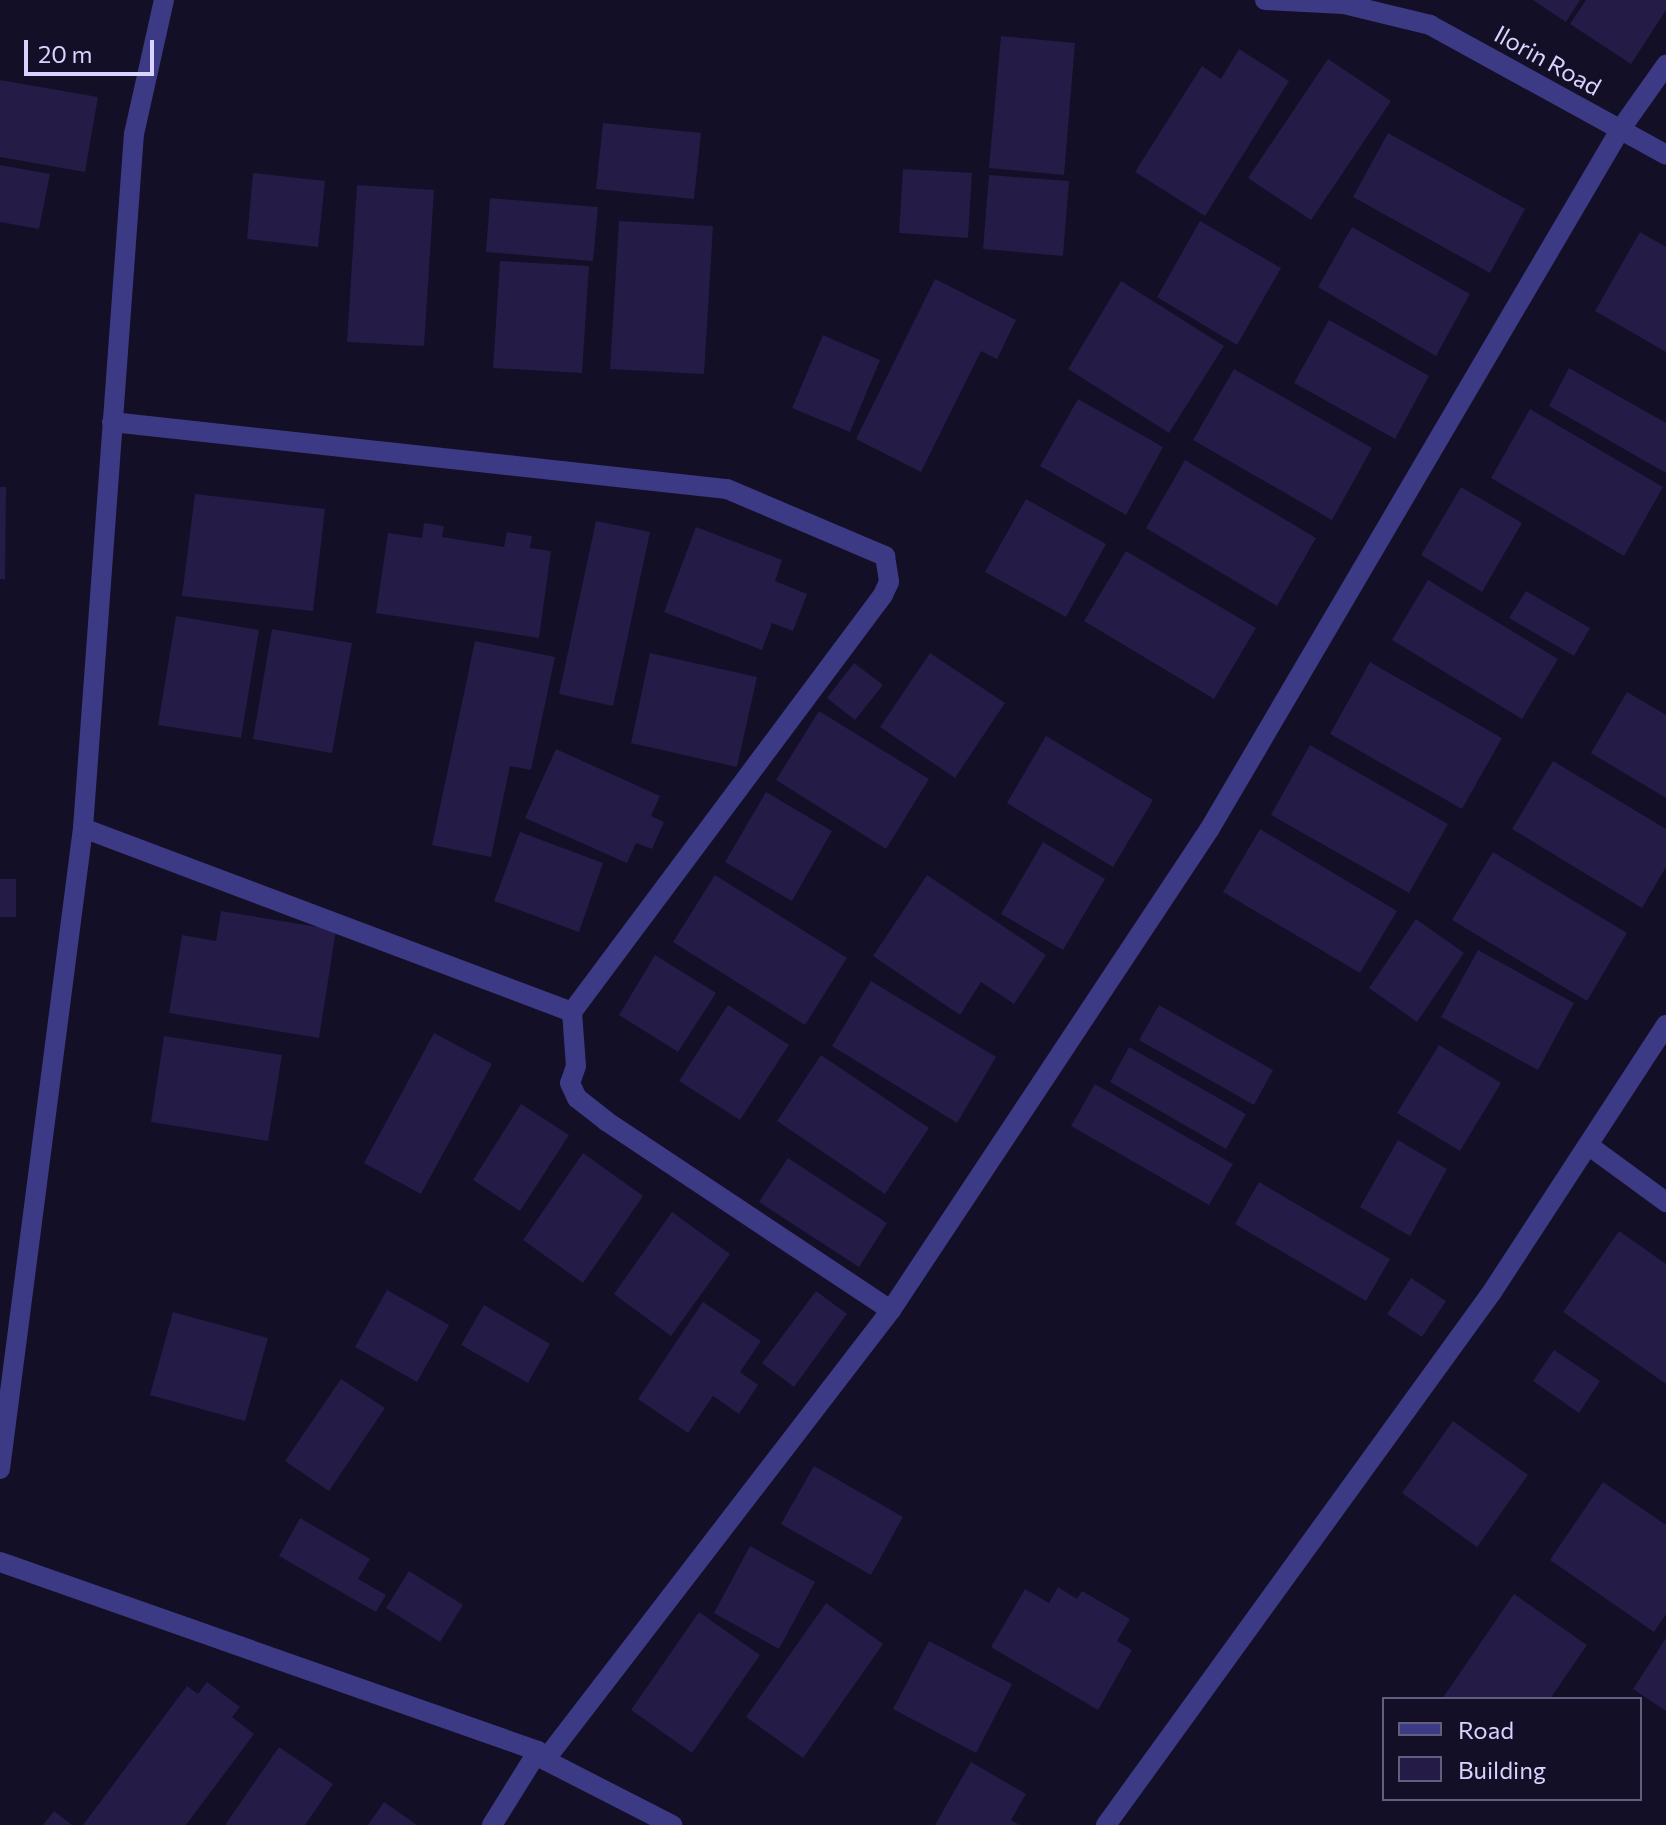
<!DOCTYPE html>
<style>
body{margin:0}
#map{position:relative;width:1666px;height:1825px;overflow:hidden;background:#130f26;font-family:Commissioner,sans-serif}
div>[style]{position:absolute}
[style*='--x']{left:calc(var(--x)*1px);top:calc(var(--y)*1px);width:calc(var(--w)*1px);rotate:calc(var(--a)*1deg)}
.building>*{inset:0;background:#241b47}
.street>*{height:20px;margin:-10px;padding:0 10px;transform-origin:10px;border-radius:10px;background:#3d3a85}
span{translate:-50% -50%;white-space:nowrap;text-align:center;line-height:1.15;-webkit-text-stroke:6px #130f26;paint-order:stroke}
.street-label{font-size:24px;color:#d9d4ff}
.legend{position:absolute;left:1382px;top:1697px;width:260px;height:104px;box-sizing:border-box;background:#130f26;border:2px solid #625e7d;margin:0;padding:10px 14px;list-style:none;font-size:24px;color:#d9d4ff}
.legend li{display:flex;align-items:center;gap:16px;height:40px}
.legend b{width:40px;border:2px solid #625e7d}
.scale{position:absolute;left:24px;top:40px;width:130px;height:36px;box-sizing:border-box;border:4px solid #d9d4ff;border-top:0;padding-left:10px;font-size:24px;line-height:28px;white-space:nowrap;color:#d9d4ff;-webkit-text-stroke:6px #130f26;paint-order:stroke}
</style>
<div id="map">
<div class="building">
<div style="clip-path:polygon(1533px 0,1580px 0,1566px 22px)"></div>
<div style="clip-path:polygon(1586px 0,1666px 0,1666px 10px,1631px 64px,1570px 24px)"></div>
<div style="clip-path:polygon(1001px 36px,1075px 43px,1064px 175px,989px 168px)"></div>
<div style="clip-path:polygon(1239px 49px,1289px 81px,1205px 216px,1135px 172px,1202px 66px,1221px 79px)"></div>
<div style="clip-path:polygon(1328px 59px,1391px 101px,1311px 220px,1248px 178px)"></div>
<div style="clip-path:polygon(0 80px,98px 97px,85px 172px,0 157px)"></div>
<div style="clip-path:polygon(603px 123px,701px 133px,694px 199px,596px 189px)"></div>
<div style="clip-path:polygon(1388px 133px,1525px 209px,1490px 273px,1353px 197px)"></div>
<div style="clip-path:polygon(0 165px,50px 174px,39px 229px,0 222px)"></div>
<div style="clip-path:polygon(903px 169px,972px 173px,968px 238px,899px 233px)"></div>
<div style="clip-path:polygon(253px 173px,325px 181px,318px 247px,247px 239px)"></div>
<div style="clip-path:polygon(989px 175px,1069px 181px,1063px 256px,983px 249px)"></div>
<div style="clip-path:polygon(357px 185px,434px 190px,424px 346px,347px 342px)"></div>
<div style="clip-path:polygon(490px 198px,598px 207px,593px 261px,486px 252px)"></div>
<div style="clip-path:polygon(619px 221px,713px 226px,704px 374px,610px 369px)"></div>
<div style="clip-path:polygon(1200px 221px,1281px 268px,1237px 345px,1157px 297px)"></div>
<div style="clip-path:polygon(1352px 227px,1470px 294px,1436px 356px,1318px 287px)"></div>
<div style="clip-path:polygon(1640px 232px,1666px 247px,1666px 352px,1595px 311px)"></div>
<div style="clip-path:polygon(500px 261px,589px 266px,582px 373px,493px 368px)"></div>
<div style="clip-path:polygon(935px 279px,1016px 320px,997px 359px,981px 351px,921px 472px,856px 439px)"></div>
<div style="clip-path:polygon(1121px 281px,1224px 346px,1169px 433px,1068px 369px)"></div>
<div style="clip-path:polygon(1329px 320px,1429px 376px,1395px 439px,1294px 383px)"></div>
<div style="clip-path:polygon(823px 335px,880px 360px,850px 432px,792px 408px)"></div>
<div style="clip-path:polygon(1569px 368px,1666px 423px,1666px 473px,1549px 406px)"></div>
<div style="clip-path:polygon(1234px 369px,1372px 448px,1332px 520px,1193px 440px)"></div>
<div style="clip-path:polygon(1078px 399px,1163px 447px,1126px 515px,1040px 466px)"></div>
<div style="clip-path:polygon(1530px 409px,1663px 487px,1624px 556px,1491px 478px)"></div>
<div style="clip-path:polygon(1185px 460px,1316px 538px,1277px 606px,1146px 528px)"></div>
<div style="clip-path:polygon(0 487px,6px 487px,5px 579px,0 579px)"></div>
<div style="clip-path:polygon(1461px 487px,1522px 523px,1482px 592px,1421px 555px)"></div>
<div style="clip-path:polygon(195px 494px,325px 509px,313px 611px,182px 596px)"></div>
<div style="clip-path:polygon(1026px 499px,1106px 544px,1066px 617px,985px 572px)"></div>
<div style="clip-path:polygon(596px 521px,650px 532px,613px 706px,559px 694px)"></div>
<div style="clip-path:polygon(424px 523px,444px 526px,442px 537px,504px 547px,507px 532px,532px 536px,530px 548px,551px 551px,539px 638px,376px 613px,388px 533px,422px 538px)"></div>
<div style="clip-path:polygon(696px 527px,782px 560px,775px 581px,807px 594px,793px 631px,772px 623px,762px 650px,664px 612px)"></div>
<div style="clip-path:polygon(1126px 551px,1256px 628px,1214px 699px,1084px 621px)"></div>
<div style="clip-path:polygon(1428px 580px,1558px 659px,1522px 719px,1392px 640px)"></div>
<div style="clip-path:polygon(1526px 591px,1590px 628px,1574px 656px,1509px 618px)"></div>
<div style="clip-path:polygon(176px 616px,259px 630px,241px 738px,158px 725px)"></div>
<div style="clip-path:polygon(272px 629px,352px 643px,332px 753px,253px 739px)"></div>
<div style="clip-path:polygon(475px 641px,555px 657px,531px 770px,510px 766px,491px 857px,432px 845px)"></div>
<div style="clip-path:polygon(650px 653px,757px 677px,737px 767px,631px 743px)"></div>
<div style="clip-path:polygon(930px 653px,1005px 703px,955px 778px,880px 727px)"></div>
<div style="clip-path:polygon(1370px 662px,1502px 738px,1462px 809px,1330px 734px)"></div>
<div style="clip-path:polygon(854px 663px,883px 685px,855px 720px,827px 698px)"></div>
<div style="clip-path:polygon(1627px 692px,1666px 715px,1666px 798px,1591px 753px)"></div>
<div style="clip-path:polygon(819px 711px,929px 779px,886px 849px,776px 780px)"></div>
<div style="clip-path:polygon(1046px 736px,1153px 800px,1113px 867px,1007px 803px)"></div>
<div style="clip-path:polygon(1310px 745px,1448px 824px,1409px 893px,1271px 815px)"></div>
<div style="clip-path:polygon(556px 749px,660px 796px,651px 816px,664px 822px,652px 849px,636px 843px,627px 863px,525px 818px)"></div>
<div style="clip-path:polygon(1553px 761px,1666px 829px,1666px 867px,1642px 908px,1512px 829px)"></div>
<div style="clip-path:polygon(766px 792px,832px 831px,792px 901px,725px 862px)"></div>
<div style="clip-path:polygon(1260px 829px,1397px 911px,1360px 973px,1223px 892px)"></div>
<div style="clip-path:polygon(520px 832px,603px 863px,579px 932px,494px 901px)"></div>
<div style="clip-path:polygon(1043px 842px,1105px 879px,1063px 950px,1001px 914px)"></div>
<div style="clip-path:polygon(1493px 852px,1627px 933px,1587px 1001px,1452px 920px)"></div>
<div style="clip-path:polygon(715px 875px,847px 958px,805px 1025px,673px 942px)"></div>
<div style="clip-path:polygon(927px 875px,1046px 955px,1014px 1004px,981px 982px,960px 1015px,873px 956px)"></div>
<div style="clip-path:polygon(0 879px,16px 879px,16px 917px,0 917px)"></div>
<div style="clip-path:polygon(221px 911px,336px 930px,319px 1038px,169px 1013px,182px 935px,216px 941px)"></div>
<div style="clip-path:polygon(1416px 919px,1464px 953px,1417px 1022px,1369px 988px)"></div>
<div style="clip-path:polygon(1478px 950px,1574px 1003px,1538px 1070px,1441px 1017px)"></div>
<div style="clip-path:polygon(655px 955px,716px 993px,678px 1052px,619px 1015px)"></div>
<div style="clip-path:polygon(871px 981px,996px 1057px,957px 1123px,832px 1046px)"></div>
<div style="clip-path:polygon(728px 1005px,789px 1045px,740px 1120px,679px 1081px)"></div>
<div style="clip-path:polygon(1159px 1005px,1273px 1070px,1254px 1105px,1139px 1040px)"></div>
<div style="clip-path:polygon(434px 1033px,492px 1064px,421px 1194px,364px 1163px)"></div>
<div style="clip-path:polygon(164px 1036px,282px 1055px,268px 1141px,151px 1122px)"></div>
<div style="clip-path:polygon(1439px 1045px,1501px 1083px,1460px 1151px,1397px 1113px)"></div>
<div style="clip-path:polygon(1129px 1047px,1246px 1114px,1226px 1149px,1110px 1082px)"></div>
<div style="clip-path:polygon(821px 1055px,929px 1128px,885px 1194px,777px 1121px)"></div>
<div style="clip-path:polygon(1095px 1084px,1233px 1164px,1209px 1205px,1071px 1126px)"></div>
<div style="clip-path:polygon(521px 1104px,569px 1135px,520px 1211px,473px 1180px)"></div>
<div style="clip-path:polygon(1398px 1140px,1447px 1169px,1410px 1236px,1360px 1207px)"></div>
<div style="clip-path:polygon(583px 1153px,643px 1196px,583px 1283px,523px 1240px)"></div>
<div style="clip-path:polygon(788px 1158px,887px 1223px,859px 1267px,759px 1202px)"></div>
<div style="clip-path:polygon(1259px 1182px,1390px 1259px,1366px 1301px,1235px 1224px)"></div>
<div style="clip-path:polygon(672px 1212px,730px 1254px,671px 1336px,614px 1294px)"></div>
<div style="clip-path:polygon(1619px 1231px,1666px 1264px,1666px 1384px,1563px 1312px)"></div>
<div style="clip-path:polygon(1411px 1278px,1446px 1301px,1422px 1337px,1387px 1314px)"></div>
<div style="clip-path:polygon(387px 1290px,449px 1325px,417px 1382px,355px 1347px)"></div>
<div style="clip-path:polygon(816px 1291px,847px 1314px,794px 1387px,762px 1363px)"></div>
<div style="clip-path:polygon(703px 1302px,761px 1341px,740px 1372px,758px 1385px,739px 1414px,713px 1396px,688px 1433px,638px 1399px)"></div>
<div style="clip-path:polygon(484px 1305px,550px 1344px,528px 1383px,461px 1345px)"></div>
<div style="clip-path:polygon(173px 1312px,268px 1338px,245px 1421px,150px 1395px)"></div>
<div style="clip-path:polygon(1554px 1350px,1600px 1381px,1579px 1413px,1533px 1381px)"></div>
<div style="clip-path:polygon(341px 1379px,385px 1408px,329px 1491px,285px 1461px)"></div>
<div style="clip-path:polygon(1453px 1421px,1528px 1475px,1477px 1547px,1402px 1493px)"></div>
<div style="clip-path:polygon(814px 1466px,903px 1517px,871px 1575px,781px 1524px)"></div>
<div style="clip-path:polygon(1603px 1482px,1666px 1525px,1666px 1614px,1654px 1632px,1550px 1560px)"></div>
<div style="clip-path:polygon(300px 1518px,370px 1559px,358px 1579px,386px 1595px,376px 1612px,279px 1556px)"></div>
<div style="clip-path:polygon(750px 1546px,815px 1582px,779px 1649px,714px 1613px)"></div>
<div style="clip-path:polygon(409px 1571px,463px 1605px,440px 1642px,386px 1608px)"></div>
<div style="clip-path:polygon(1058px 1587px,1077px 1599px,1082px 1591px,1130px 1619px,1117px 1641px,1132px 1650px,1098px 1710px,991px 1647px,1025px 1589px,1049px 1603px)"></div>
<div style="clip-path:polygon(1514px 1594px,1587px 1645px,1550px 1699px,1442px 1699px)"></div>
<div style="clip-path:polygon(826px 1603px,883px 1644px,803px 1758px,746px 1717px)"></div>
<div style="clip-path:polygon(699px 1612px,760px 1655px,692px 1753px,631px 1710px)"></div>
<div style="clip-path:polygon(1666px 1638px,1666px 1711px,1633px 1689px)"></div>
<div style="clip-path:polygon(929px 1641px,1012px 1684px,976px 1753px,893px 1709px)"></div>
<div style="clip-path:polygon(207px 1682px,240px 1707px,232px 1717px,254px 1734px,186px 1825px,83px 1825px,187px 1686px,198px 1694px)"></div>
<div style="clip-path:polygon(279px 1747px,333px 1784px,305px 1825px,225px 1825px)"></div>
<div style="clip-path:polygon(971px 1762px,1026px 1794px,1011px 1820px,1020px 1825px,935px 1825px)"></div>
<div style="clip-path:polygon(384px 1802px,417px 1825px,368px 1825px)"></div>
<div style="clip-path:polygon(54px 1811px,72px 1825px,43px 1825px)"></div>
</div>
<div class="street">
<div style="--x:1265;--y:0;--w:79;--a:2.9"></div>
<div style="--x:1344;--y:4;--w:89;--a:13.7"></div>
<div style="--x:1430;--y:25;--w:269;--a:28.8"></div>
<div style="--x:112;--y:422;--w:619;--a:6.22"></div>
<div style="--x:727;--y:489;--w:172;--a:23"></div>
<div style="--x:885;--y:556;--w:26;--a:81"></div>
<div style="--x:889;--y:582;--w:14;--a:115"></div>
<div style="--x:883;--y:595;--w:520;--a:126.72"></div>
<div style="--x:572;--y:1012;--w:54;--a:85.8"></div>
<div style="--x:576;--y:1066;--w:18;--a:109"></div>
<div style="--x:570;--y:1083;--w:17;--a:65"></div>
<div style="--x:577;--y:1098;--w:37;--a:38"></div>
<div style="--x:606;--y:1121;--w:342;--a:33.6"></div>
<div style="--x:83;--y:828;--w:522;--a:20.62"></div>
<div style="--x:1588;--y:1145;--w:97;--a:36.2"></div>
<div style="--x:0;--y:1469;--w:646;--a:-82.62"></div>
<div style="--x:83;--y:828;--w:696;--a:-85.8"></div>
<div style="--x:134;--y:134;--w:137;--a:-77.4"></div>
<div style="--x:0;--y:1562;--w:570;--a:19.36"></div>
<div style="--x:538;--y:1751;--w:11;--a:52"></div>
<div style="--x:545;--y:1760;--w:143;--a:27.1"></div>
<div style="--x:545;--y:1760;--w:568;--a:-52.44"></div>
<div style="--x:891;--y:1310;--w:576;--a:-56.48"></div>
<div style="--x:1209;--y:830;--w:812;--a:-59.58"></div>
<div style="--x:1620;--y:130;--w:80;--a:-54.7"></div>
<div style="--x:492;--y:1825;--w:87;--a:-58.1"></div>
<div style="--x:1106;--y:1825;--w:658;--a:-54.09"></div>
<div style="--x:1492;--y:1292;--w:319;--a:-56.9"></div>
</div>
<div class="street-label">
<span style="left:1548px;top:60px;rotate:29deg">Ilorin Road</span>
</div>
<ul class="legend">
<li><b style="height:10px;background:#3d3a85"></b>Road</li>
<li><b style="height:22px;background:#241b47"></b>Building</li>
</ul>
<div class="scale">20 m</div>
</div>
